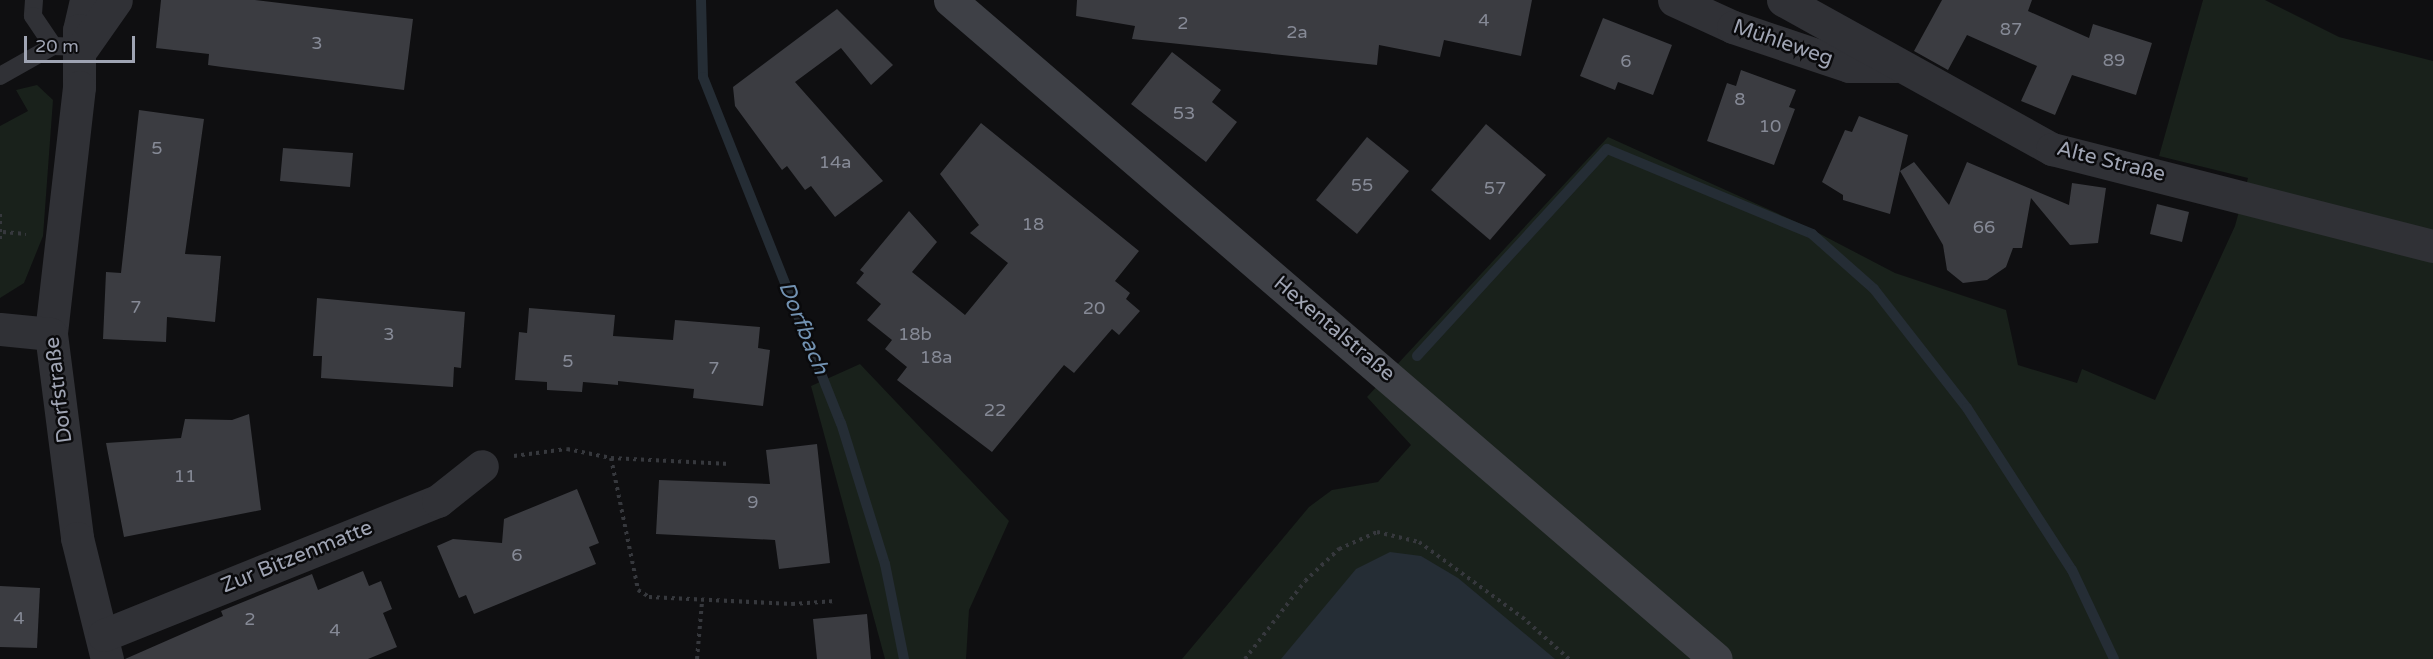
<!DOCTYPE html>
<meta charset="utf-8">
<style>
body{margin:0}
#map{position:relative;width:2433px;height:659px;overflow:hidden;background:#0f0f11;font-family:"Varela Round",sans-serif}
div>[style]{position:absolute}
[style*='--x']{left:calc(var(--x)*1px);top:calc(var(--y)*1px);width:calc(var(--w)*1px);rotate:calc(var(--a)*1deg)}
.green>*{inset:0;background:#19211b}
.water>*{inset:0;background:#252d35}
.stream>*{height:10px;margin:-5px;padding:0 5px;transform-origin:5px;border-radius:5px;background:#252d35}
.building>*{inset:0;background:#3b3c41}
.path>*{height:4px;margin-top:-2px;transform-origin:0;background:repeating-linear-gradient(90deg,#36383d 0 3px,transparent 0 7.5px)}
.lane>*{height:18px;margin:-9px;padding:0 9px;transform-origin:9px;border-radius:9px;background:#303136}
.street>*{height:33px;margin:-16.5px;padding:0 16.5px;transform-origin:16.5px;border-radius:16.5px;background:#303136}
.secondary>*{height:33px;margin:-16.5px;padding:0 16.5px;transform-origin:16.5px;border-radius:16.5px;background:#3e4046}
span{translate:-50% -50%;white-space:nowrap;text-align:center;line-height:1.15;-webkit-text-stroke:5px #0a0a0c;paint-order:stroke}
.number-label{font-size:18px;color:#868a96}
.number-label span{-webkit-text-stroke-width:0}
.street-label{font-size:21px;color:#9fa4b3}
.water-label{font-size:22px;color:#7292b2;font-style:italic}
.scale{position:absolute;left:24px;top:36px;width:111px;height:27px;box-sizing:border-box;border:3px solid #9fa4b3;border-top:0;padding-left:8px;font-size:18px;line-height:21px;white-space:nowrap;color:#9fa4b3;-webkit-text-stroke:4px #0a0a0c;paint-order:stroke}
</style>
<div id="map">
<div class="green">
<div style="clip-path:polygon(2203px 0,2265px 0,2339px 37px,2433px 61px,2433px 659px,1182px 659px,1309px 507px,1332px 490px,1378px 482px,1411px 445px,1367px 397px,1608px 137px,1803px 225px,1895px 273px,2006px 310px,2018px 365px,2077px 383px,2082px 369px,2155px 400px,2235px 226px,2248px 178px,2159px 156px)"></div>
<div style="clip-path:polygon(37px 85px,53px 100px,43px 236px,24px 283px,0 298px,0 126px,28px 111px,16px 90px)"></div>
<div style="clip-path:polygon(860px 364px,1009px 521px,969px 610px,966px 659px,885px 659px,811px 386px)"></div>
</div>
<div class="water">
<div style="clip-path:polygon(1390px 552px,1421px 556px,1458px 578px,1555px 659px,1281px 659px,1356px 569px)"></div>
</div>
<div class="stream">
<div style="--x:701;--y:0;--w:77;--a:88.5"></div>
<div style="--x:703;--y:77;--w:373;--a:68.3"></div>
<div style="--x:841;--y:423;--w:148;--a:72.7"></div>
<div style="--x:885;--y:564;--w:97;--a:78.7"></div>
<div style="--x:1417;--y:356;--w:281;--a:-47.5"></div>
<div style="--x:1607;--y:149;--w:222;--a:22.5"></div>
<div style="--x:1812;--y:234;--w:83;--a:41.6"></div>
<div style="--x:1874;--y:289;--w:151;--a:52"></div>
<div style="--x:1967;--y:408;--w:193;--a:57.1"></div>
<div style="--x:2072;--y:570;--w:98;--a:64.7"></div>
</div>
<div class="building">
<div style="clip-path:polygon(161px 0,255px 0,413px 19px,404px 90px,222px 67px,208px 65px,209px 54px,156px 48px)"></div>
<div style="clip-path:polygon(1077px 0,1532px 0,1521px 56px,1444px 40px,1440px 57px,1379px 45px,1377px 65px,1132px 39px,1135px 26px,1076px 16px)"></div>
<div style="clip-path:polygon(1942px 0,2032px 0,2028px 11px,2089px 38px,2093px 24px,2152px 43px,2136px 95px,2072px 75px,2055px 115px,2021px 101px,2037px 66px,1967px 35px,1948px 70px,1914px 51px)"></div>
<div style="clip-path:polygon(837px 9px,893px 65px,871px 85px,841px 48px,795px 82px,883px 181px,835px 217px,811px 186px,805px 190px,787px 166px,782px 170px,735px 106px,733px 87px)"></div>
<div style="clip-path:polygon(1603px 18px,1672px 45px,1653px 95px,1618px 82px,1615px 90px,1580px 76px)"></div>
<div style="clip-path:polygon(1172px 52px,1221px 90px,1212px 102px,1237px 122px,1206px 162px,1131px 104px)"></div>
<div style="clip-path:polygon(1741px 70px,1796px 90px,1789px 107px,1795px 109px,1774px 165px,1707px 141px,1727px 83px,1736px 86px)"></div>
<div style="clip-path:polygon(139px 110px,204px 119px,185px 254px,221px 256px,215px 322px,167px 317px,166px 342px,103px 339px,106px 272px,121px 273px)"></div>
<div style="clip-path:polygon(1859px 116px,1908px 135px,1890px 214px,1843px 200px,1843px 195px,1822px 182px,1845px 130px,1852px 132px)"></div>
<div style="clip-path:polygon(981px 123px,1139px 251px,1115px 281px,1130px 293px,1126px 299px,1140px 311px,1119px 335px,1112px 329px,1074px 373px,1064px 365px,992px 452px,897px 380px,907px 367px,885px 349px,892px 340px,867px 320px,881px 304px,856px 283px,864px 273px,860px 270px,909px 211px,937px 242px,912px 272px,965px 315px,1008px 263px,970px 233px,979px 225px,940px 174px)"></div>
<div style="clip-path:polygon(1486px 124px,1546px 175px,1490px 240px,1431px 190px)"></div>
<div style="clip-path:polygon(1367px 137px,1409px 171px,1357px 234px,1316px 200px)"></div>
<div style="clip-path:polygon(283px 148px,353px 153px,350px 187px,280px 181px)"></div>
<div style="clip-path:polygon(1914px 162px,1949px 205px,1967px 162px,2069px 205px,2072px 183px,2106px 188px,2098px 243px,2070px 245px,2031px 198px,2022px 248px,2013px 248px,2006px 267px,1987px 280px,1963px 283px,1947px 270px,1943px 245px,1900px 171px)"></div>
<div style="clip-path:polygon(2157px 204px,2189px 212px,2182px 242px,2150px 234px)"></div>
<div style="clip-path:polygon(317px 298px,465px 312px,461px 368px,454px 367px,453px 387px,321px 378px,322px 356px,313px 356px)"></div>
<div style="clip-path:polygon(529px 308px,615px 315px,613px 336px,673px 340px,675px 320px,760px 327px,758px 348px,770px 350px,763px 406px,693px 398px,694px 389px,618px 381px,618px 385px,583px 382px,582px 392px,547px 390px,547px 382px,515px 380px,519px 332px,527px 333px)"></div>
<div style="clip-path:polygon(249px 414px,261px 510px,124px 537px,106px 443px,181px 438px,185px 419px,232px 420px)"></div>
<div style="clip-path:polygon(817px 444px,830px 563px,779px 569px,775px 540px,656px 534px,659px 480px,770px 484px,766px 450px)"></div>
<div style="clip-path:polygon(577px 489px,599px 543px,589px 547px,596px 564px,474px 614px,466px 595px,459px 598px,437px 546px,453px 539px,502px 543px,504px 519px)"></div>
<div style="clip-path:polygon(363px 571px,369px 586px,381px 581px,392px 609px,383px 613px,397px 647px,368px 659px,125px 659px,223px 616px,221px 611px,312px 574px,318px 590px)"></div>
<div style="clip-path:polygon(0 586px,40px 588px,37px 648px,0 647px)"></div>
<div style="clip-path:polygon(867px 614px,871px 659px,817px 659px,813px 619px)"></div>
</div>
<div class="path">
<div style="--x:0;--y:214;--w:25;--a:90"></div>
<div style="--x:3;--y:232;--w:23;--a:5"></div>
<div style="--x:514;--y:456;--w:53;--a:-7.5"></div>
<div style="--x:567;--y:449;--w:45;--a:11.6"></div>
<div style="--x:611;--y:458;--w:119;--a:2.9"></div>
<div style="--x:611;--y:458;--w:135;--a:78.4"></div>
<div style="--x:638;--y:590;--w:13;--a:32"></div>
<div style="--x:649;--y:597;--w:143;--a:2.8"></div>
<div style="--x:792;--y:604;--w:44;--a:-3.9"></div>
<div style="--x:697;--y:659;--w:57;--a:-85"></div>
<div style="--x:1245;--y:659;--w:98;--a:-52.4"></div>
<div style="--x:1305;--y:581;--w:47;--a:-43.3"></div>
<div style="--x:1339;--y:549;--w:42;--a:-24.1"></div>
<div style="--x:1377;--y:532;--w:43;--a:13.4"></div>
<div style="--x:1419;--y:542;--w:127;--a:36.1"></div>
<div style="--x:1522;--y:617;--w:63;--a:41.8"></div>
</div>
<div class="lane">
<div style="--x:34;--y:0;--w:16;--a:94"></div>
<div style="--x:33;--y:16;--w:36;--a:56"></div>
<div style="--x:0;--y:76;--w:61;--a:-29.5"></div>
<div style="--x:53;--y:46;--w:30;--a:2"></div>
</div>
<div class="street">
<div style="--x:86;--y:0;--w:31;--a:103"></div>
<div style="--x:79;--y:30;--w:57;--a:90"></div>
<div style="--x:79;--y:87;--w:249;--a:96.5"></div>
<div style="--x:51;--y:334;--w:206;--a:82.7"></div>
<div style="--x:77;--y:538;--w:125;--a:76.1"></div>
<div style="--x:1674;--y:0;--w:65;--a:24.6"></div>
<div style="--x:1733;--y:27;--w:122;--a:18.6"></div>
<div style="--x:1849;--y:66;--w:47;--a:0"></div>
<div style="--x:1783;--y:0;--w:308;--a:29"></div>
<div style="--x:2052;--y:149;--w:393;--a:14.3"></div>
<div style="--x:83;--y:47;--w:57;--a:-54.9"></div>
<div style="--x:0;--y:329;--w:51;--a:5.6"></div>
<div style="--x:104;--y:635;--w:360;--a:-21.9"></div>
<div style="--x:438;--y:501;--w:56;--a:-38.5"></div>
</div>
<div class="secondary">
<div style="--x:950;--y:0;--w:1010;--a:40.71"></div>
</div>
<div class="number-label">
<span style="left:1484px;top:20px">4</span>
<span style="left:1183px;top:23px">2</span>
<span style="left:2011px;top:29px">87</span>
<span style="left:1297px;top:32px">2a</span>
<span style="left:317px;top:43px">3</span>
<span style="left:2114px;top:60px">89</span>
<span style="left:1626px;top:61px">6</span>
<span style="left:1740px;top:99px">8</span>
<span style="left:1184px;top:113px">53</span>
<span style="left:1770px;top:126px">10</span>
<span style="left:157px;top:148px">5</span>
<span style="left:835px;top:162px">14a</span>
<span style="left:1362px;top:185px">55</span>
<span style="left:1495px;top:188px">57</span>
<span style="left:1033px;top:224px">18</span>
<span style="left:1984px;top:227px">66</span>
<span style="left:136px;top:307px">7</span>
<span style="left:1094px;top:308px">20</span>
<span style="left:389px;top:334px">3</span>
<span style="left:915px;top:334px">18b</span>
<span style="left:936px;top:357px">18a</span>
<span style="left:568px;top:361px">5</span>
<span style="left:714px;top:368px">7</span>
<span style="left:995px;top:410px">22</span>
<span style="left:185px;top:476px">11</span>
<span style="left:753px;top:502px">9</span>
<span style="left:517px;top:555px">6</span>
<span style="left:19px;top:618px">4</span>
<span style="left:250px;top:619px">2</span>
<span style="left:335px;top:630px">4</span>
</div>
<div class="street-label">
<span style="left:1783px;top:43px;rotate:19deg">Mühleweg</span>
<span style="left:2111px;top:162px;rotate:14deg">Alte Straße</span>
<span style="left:1334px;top:329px;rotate:40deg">Hexentalstraße</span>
<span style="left:59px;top:390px;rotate:-97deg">Dorfstraße</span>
<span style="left:297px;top:557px;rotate:-22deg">Zur Bitzenmatte</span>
</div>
<div class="water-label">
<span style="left:803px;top:328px;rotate:68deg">Dorfbach</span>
</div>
<div class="scale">20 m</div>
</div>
